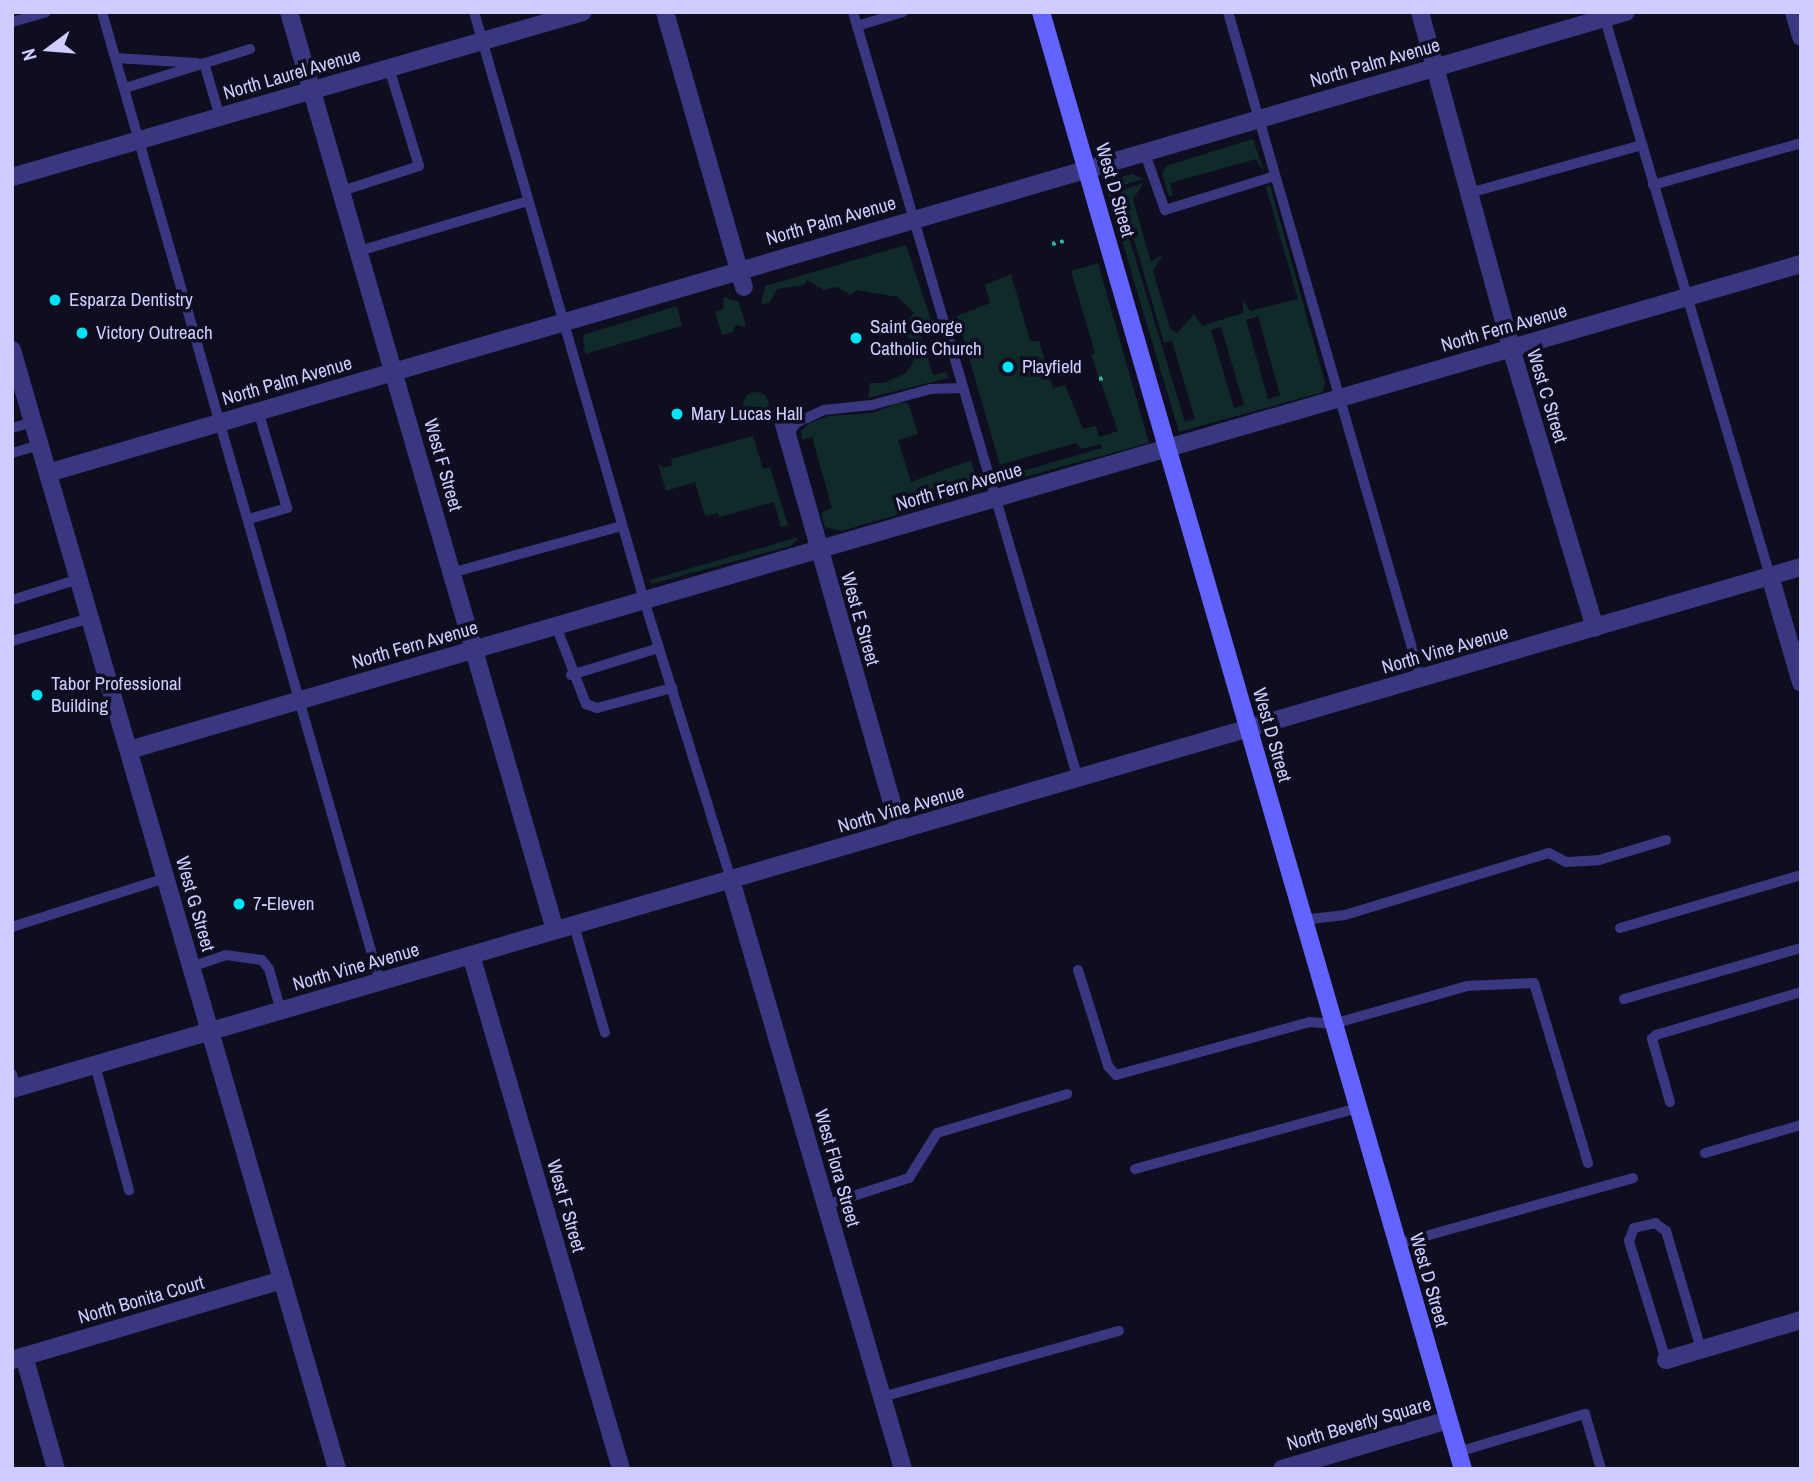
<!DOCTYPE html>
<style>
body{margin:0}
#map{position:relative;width:1813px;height:1481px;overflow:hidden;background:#0f0d20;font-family:"Archivo Narrow",sans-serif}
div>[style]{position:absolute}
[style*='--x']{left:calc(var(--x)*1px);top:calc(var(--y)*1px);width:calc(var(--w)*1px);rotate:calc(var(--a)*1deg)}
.green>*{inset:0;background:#102a29}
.round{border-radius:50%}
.path>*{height:3.5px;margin-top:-1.75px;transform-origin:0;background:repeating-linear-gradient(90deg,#2cb2a7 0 3.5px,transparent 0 8.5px)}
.service>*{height:10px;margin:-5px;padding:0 5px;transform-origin:5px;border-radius:5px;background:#383780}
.minor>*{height:18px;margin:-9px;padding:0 9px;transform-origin:9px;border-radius:9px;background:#383780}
.tertiary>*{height:18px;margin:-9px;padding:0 9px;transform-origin:9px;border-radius:9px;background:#383780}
.secondary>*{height:18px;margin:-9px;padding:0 9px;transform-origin:9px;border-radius:9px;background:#6363ff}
.dots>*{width:19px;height:19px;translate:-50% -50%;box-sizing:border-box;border:4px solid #0f0d20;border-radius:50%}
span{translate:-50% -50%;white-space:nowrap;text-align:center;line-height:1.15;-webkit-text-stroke:7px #0f0d20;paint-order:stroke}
.street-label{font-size:19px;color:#d0ccff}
.poi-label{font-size:19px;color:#d0ccff}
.left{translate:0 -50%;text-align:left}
.frame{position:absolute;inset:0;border:14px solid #d0ccff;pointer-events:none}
.north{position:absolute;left:14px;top:14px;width:70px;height:70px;-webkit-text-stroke:5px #0f0d20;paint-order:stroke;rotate:254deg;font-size:19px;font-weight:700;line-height:28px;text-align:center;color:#d0ccff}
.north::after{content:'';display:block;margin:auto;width:24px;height:32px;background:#d0ccff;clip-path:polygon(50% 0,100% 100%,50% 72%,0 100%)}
</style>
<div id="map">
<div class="green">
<div style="clip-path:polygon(1253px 139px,1264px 172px,1256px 159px,1170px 183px,1173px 196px,1169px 196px,1162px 174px,1166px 166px)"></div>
<div style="clip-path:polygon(evenodd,1132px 174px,1143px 179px,1114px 188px,1185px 422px,1195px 419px,1172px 341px,1164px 343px,1120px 191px,1144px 183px,1133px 199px,1151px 262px,1163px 254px,1153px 271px,1170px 328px,1177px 333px,1194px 314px,1202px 326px,1243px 313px,1243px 300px,1250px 311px,1298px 299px,1266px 187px,1270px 185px,1325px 382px,1323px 392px,1179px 432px,1106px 187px,1110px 180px,1132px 174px,1258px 316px,1280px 395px,1268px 399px,1246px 320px,1258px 316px,1132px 174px,1221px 327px,1244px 405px,1234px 408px,1211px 330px,1221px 327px)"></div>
<div style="clip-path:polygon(906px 245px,933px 326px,919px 330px,930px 365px,933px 375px,947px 372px,948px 378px,868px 398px,870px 383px,884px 383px,906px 373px,914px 361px,905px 323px,914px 313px,898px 297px,856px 290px,851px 295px,836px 287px,824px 290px,807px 280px,804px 285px,777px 289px,770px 302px,761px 305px,765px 286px)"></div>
<div style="clip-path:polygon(1098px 263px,1149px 443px,1002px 483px,999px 478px,1102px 448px,1101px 444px,1081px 449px,1076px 443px,1000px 465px,957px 316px,990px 303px,985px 285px,1011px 274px,1030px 341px,1039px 341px,1053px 388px,1065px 385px,1083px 429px,1096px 426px,1099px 437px,1118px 431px,1091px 355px,1095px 353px,1071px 271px)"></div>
<div style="clip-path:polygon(724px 297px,739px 302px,746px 327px,735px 325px,733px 332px,722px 335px,715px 312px,723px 309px)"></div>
<div style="clip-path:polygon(677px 306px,682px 326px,585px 354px,583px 335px)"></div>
<div class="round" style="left:743px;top:392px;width:26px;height:26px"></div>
<div style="clip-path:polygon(898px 403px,908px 403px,918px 434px,898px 440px,911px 482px,971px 460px,979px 491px,842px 531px,825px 527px,821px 513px,832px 508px,812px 437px,802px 440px,801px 431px,809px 423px,828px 416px,873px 413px)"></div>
<div style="clip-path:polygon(753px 436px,763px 469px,770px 467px,788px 525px,781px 527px,774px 502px,719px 517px,718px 513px,705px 516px,695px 482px,666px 491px,658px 463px,663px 468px,672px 465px,671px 459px)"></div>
<div style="clip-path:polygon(799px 537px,791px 546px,651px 584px,650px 580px)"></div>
</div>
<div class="path">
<div style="--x:1052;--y:244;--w:12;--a:-14"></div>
<div style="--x:1099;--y:379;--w:5;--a:-11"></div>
</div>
<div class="service">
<div style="--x:102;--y:12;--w:1009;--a:74.01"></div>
<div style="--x:474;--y:12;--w:612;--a:73.87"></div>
<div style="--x:644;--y:600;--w:293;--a:72.7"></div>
<div style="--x:853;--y:12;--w:799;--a:73.65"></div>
<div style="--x:1228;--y:12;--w:694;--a:73.86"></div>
<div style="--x:1604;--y:16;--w:584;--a:73.49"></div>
<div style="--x:12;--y:22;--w:35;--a:-16"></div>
<div style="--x:857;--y:26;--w:48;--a:-16.9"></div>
<div style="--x:116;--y:58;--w:81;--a:3.5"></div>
<div style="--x:204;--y:63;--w:56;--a:73.5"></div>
<div style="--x:125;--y:88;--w:131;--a:-17.3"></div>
<div style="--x:1144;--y:151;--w:63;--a:70.4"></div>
<div style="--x:1165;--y:210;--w:115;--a:-17.2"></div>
<div style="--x:1653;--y:185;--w:154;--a:-15.8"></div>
<div style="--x:342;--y:191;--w:81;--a:-18"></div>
<div style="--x:419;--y:166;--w:102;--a:-107"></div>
<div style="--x:1469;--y:193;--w:180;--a:-15.5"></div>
<div style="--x:359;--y:251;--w:176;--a:-16.5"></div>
<div style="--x:12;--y:428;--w:22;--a:-16"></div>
<div style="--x:787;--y:436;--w:16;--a:-55"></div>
<div style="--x:796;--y:423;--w:31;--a:-25"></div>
<div style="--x:824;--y:410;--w:48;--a:-5.9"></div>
<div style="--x:872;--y:405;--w:61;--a:-15.2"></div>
<div style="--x:931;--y:389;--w:32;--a:-2"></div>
<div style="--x:12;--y:453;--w:29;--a:-16"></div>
<div style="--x:249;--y:519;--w:40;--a:-16"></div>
<div style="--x:287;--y:508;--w:101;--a:-106.6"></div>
<div style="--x:451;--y:573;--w:177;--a:-15.4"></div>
<div style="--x:12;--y:600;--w:70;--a:-17.4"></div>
<div style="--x:556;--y:626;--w:84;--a:69"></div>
<div style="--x:586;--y:704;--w:12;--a:20"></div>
<div style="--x:597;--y:708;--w:78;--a:-14.9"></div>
<div style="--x:12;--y:641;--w:81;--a:-16.4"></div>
<div style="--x:571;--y:675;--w:92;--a:-17.1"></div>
<div style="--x:1303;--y:920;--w:42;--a:-6.8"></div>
<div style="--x:1345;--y:915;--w:213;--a:-16.9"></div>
<div style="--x:1549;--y:853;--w:19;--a:28"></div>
<div style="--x:1566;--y:862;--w:33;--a:-3"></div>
<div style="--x:1599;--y:860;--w:70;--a:-16.6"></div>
<div style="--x:574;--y:925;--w:112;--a:74"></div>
<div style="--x:12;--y:927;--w:162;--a:-17.7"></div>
<div style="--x:1620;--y:928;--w:189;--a:-16.3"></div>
<div style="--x:191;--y:967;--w:37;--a:-19"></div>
<div style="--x:226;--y:955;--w:36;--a:8"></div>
<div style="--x:262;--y:960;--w:11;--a:52"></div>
<div style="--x:269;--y:969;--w:44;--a:74.1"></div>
<div style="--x:1078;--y:970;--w:101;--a:72.6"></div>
<div style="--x:1108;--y:1066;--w:12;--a:48"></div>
<div style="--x:1116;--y:1075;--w:201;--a:-15.3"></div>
<div style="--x:1310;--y:1022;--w:23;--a:5"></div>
<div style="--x:1333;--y:1024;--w:139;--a:-15.8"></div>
<div style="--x:1467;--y:986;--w:67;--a:-2.6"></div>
<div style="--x:1534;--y:983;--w:188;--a:73.3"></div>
<div style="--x:1624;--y:999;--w:184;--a:-16.1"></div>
<div style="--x:95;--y:1065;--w:130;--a:74.8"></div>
<div style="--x:12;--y:1074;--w:15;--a:74"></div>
<div style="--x:1670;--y:1102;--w:66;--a:-105.9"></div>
<div style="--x:1652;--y:1039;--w:6;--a:-45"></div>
<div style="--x:1656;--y:1035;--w:151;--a:-16.5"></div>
<div style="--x:1705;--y:1153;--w:100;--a:-16.3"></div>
<div style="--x:1135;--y:1169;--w:231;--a:-15.3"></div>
<div style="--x:826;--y:1205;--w:87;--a:-18"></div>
<div style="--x:909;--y:1178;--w:53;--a:-58.1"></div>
<div style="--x:937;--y:1133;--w:136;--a:-16.7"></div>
<div style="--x:1397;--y:1244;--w:245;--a:-15.6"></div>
<div style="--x:1666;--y:1360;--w:125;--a:-107.3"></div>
<div style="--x:1629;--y:1241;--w:14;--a:-69"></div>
<div style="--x:1634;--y:1228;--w:22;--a:-13"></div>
<div style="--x:1655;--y:1223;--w:14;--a:36"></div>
<div style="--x:1666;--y:1231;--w:123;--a:73.5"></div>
<div style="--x:882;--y:1397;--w:246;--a:-15.6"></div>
<div style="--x:1458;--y:1452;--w:133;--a:-16.7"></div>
<div style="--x:1585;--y:1414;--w:57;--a:73.8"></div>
</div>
<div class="minor">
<div style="--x:289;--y:12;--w:956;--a:73.84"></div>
<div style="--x:665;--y:12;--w:286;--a:74"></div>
<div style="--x:1420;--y:12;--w:348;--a:74.8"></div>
<div style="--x:1511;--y:348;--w:292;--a:73.3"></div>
<div style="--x:1794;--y:12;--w:26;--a:74"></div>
<div style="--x:12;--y:177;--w:594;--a:-16.12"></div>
<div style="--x:782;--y:417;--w:430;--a:74.1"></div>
<div style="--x:48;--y:473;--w:1644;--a:-16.29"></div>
<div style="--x:1770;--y:576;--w:111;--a:73.8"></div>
<div style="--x:129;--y:750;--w:1741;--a:-16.21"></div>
<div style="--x:731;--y:880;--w:614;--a:73.72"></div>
<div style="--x:471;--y:955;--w:535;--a:73.73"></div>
<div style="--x:24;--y:1356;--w:117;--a:74.2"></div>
<div style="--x:12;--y:1360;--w:282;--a:-16.5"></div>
<div style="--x:1666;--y:1360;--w:141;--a:-16.5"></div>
<div style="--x:1282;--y:1469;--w:173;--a:-16.4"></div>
</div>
<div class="tertiary">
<div style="--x:12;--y:350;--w:1165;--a:73.8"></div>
<div style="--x:12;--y:1089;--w:1864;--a:-16.27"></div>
</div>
<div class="secondary">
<div style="--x:1041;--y:12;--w:1517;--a:73.85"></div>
</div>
<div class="dots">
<div style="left:55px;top:300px;background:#00e4f7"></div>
<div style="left:82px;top:333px;background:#00e4f7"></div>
<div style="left:856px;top:338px;background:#00e4f7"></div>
<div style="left:1008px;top:367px;background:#00e4f7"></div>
<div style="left:677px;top:414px;background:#00e4f7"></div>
<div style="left:37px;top:695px;background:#00e4f7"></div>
<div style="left:239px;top:904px;background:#00e4f7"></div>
</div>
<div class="street-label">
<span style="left:1375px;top:63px;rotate:-16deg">North Palm Avenue</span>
<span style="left:292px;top:74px;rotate:-16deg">North Laurel Avenue</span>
<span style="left:1115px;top:190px;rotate:74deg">West D Street</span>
<span style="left:831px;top:221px;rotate:-16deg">North Palm Avenue</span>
<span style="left:1504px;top:328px;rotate:-16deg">North Fern Avenue</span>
<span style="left:287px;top:381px;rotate:-16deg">North Palm Avenue</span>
<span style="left:1547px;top:396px;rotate:73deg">West C Street</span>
<span style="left:443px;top:465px;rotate:74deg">West F Street</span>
<span style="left:959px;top:487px;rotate:-16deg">North Fern Avenue</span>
<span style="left:860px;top:619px;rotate:74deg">West E Street</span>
<span style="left:415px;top:645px;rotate:-16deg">North Fern Avenue</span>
<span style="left:1445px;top:650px;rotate:-16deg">North Vine Avenue</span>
<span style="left:1272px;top:735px;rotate:74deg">West D Street</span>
<span style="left:901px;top:809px;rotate:-16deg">North Vine Avenue</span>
<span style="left:195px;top:904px;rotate:74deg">West G Street</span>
<span style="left:356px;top:967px;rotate:-16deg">North Vine Avenue</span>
<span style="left:837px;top:1168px;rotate:74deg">West Flora Street</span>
<span style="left:566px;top:1206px;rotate:74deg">West F Street</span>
<span style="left:1429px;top:1280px;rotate:74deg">West D Street</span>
<span style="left:141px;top:1300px;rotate:-16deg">North Bonita Court</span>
<span style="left:1359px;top:1424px;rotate:-16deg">North Beverly Square</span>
</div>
<div class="poi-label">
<span class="left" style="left:69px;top:300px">Esparza Dentistry</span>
<span class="left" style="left:870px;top:338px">Saint George<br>Catholic Church</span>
<span class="left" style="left:96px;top:333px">Victory Outreach</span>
<span class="left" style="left:1022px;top:367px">Playfield</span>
<span class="left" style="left:691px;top:414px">Mary Lucas Hall</span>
<span class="left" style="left:51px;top:695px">Tabor Professional<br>Building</span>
<span class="left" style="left:253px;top:904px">7-Eleven</span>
</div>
<div class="frame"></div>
<div class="north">N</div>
</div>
